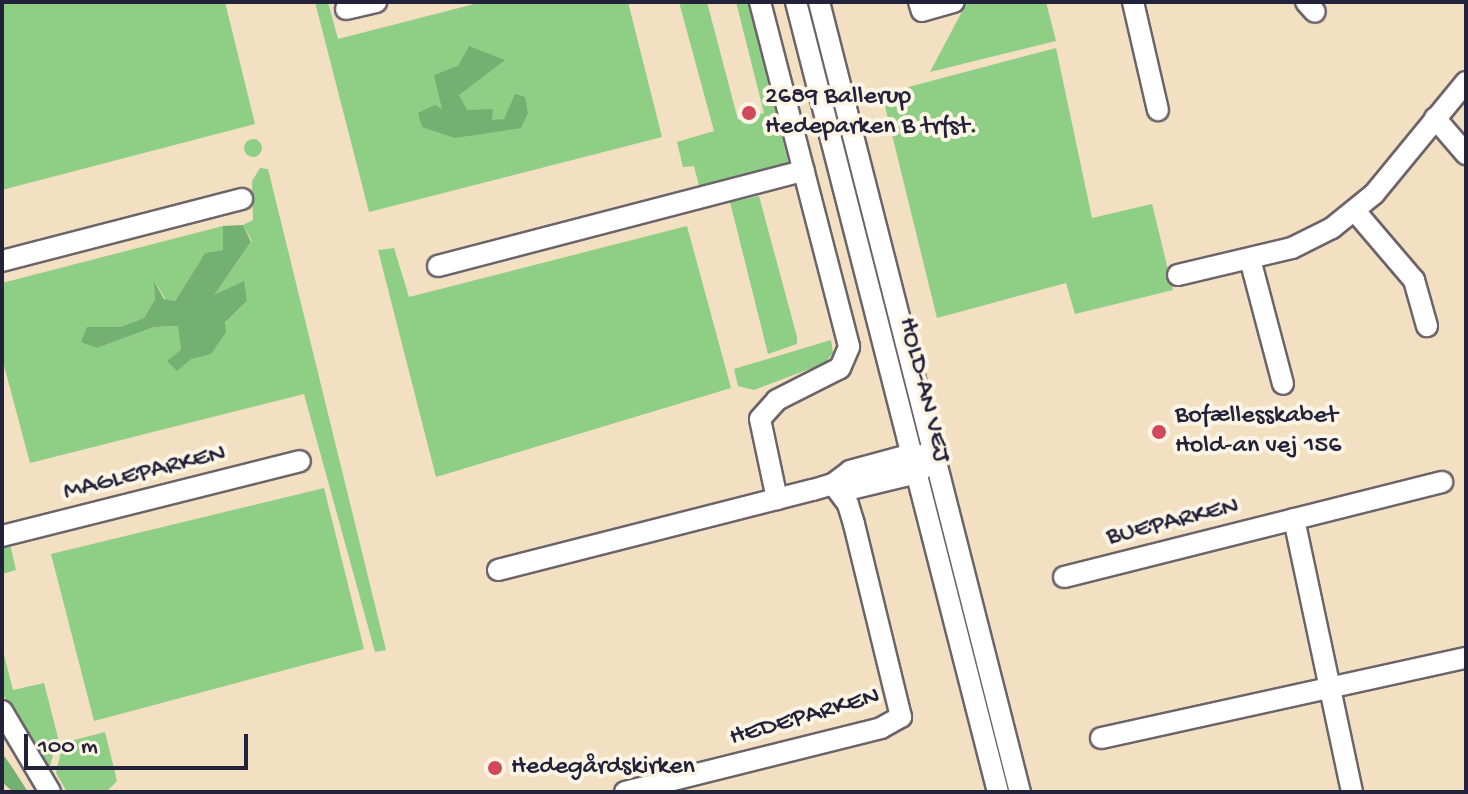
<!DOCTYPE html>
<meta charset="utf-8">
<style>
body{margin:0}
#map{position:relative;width:1468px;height:794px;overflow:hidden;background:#f3dfc1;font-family:"Gochi Hand",sans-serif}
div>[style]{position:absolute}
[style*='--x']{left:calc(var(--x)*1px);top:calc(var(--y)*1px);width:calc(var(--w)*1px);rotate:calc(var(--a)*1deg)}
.green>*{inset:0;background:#8ece85}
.round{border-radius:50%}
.forest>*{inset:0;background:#72b172}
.roads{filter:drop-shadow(2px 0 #6b646a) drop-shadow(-2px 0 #6b646a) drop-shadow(0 2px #6b646a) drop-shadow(0 -2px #6b646a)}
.minor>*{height:20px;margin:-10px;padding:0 10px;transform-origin:10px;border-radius:10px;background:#fff}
.dots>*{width:22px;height:22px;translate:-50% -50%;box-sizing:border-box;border:4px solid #fcf5e5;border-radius:50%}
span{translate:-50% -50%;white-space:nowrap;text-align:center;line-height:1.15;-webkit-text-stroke:8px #fcf5e5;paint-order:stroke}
.poi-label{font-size:26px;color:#22223b}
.left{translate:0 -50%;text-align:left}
.street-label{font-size:26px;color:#22223b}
.frame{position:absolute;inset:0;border:4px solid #22223b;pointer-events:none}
.scale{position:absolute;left:24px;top:734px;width:224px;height:36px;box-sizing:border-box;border:4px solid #22223b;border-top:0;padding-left:10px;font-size:24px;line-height:28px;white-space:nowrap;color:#22223b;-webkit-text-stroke:6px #fcf5e5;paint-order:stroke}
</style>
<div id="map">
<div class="green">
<div style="clip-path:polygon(225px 2px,255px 124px,2px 190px,2px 4px)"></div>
<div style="clip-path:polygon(315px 2px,328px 2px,338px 39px,482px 2px,628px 2px,662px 137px,369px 212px)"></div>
<div style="clip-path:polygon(679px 2px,707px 2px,738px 120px,764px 113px,736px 2px,748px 2px,790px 169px,701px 193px,694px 166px,683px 167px,677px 142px,714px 131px)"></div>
<div style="clip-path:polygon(967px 2px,1046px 2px,1056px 41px,930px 72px)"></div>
<div style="clip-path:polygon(1056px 48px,1092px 218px,1152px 204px,1173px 290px,1075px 314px,1066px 283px,937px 318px,882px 94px)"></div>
<div class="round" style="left:244px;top:139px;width:18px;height:18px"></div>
<div style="clip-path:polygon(260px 168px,268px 169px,386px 650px,375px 652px,304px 394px,30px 463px,2px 358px,2px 283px,223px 226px,223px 250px,205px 253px,175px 301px,166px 300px,155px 282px,155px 299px,144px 318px,120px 327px,97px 348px,154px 327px,179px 326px,181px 350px,191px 359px,247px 301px,243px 282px,213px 296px,252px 241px,243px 225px,253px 220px,252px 181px)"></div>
<div style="clip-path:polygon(759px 196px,797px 337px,797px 344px,768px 354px,730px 202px)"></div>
<div style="clip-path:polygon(687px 226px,731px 388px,436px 477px,378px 250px,394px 248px,409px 297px)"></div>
<div style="clip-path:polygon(831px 340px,833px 353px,825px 363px,754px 390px,738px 386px,734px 369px)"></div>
<div style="clip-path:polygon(324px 488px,364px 649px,94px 721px,51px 554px)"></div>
<div style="clip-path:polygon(10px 544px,16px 570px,2px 574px,2px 546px)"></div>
<div style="clip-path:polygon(2px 647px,13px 690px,44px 683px,58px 738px,48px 773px,2px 693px)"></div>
<div style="clip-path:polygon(105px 732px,117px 781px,106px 792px,67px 792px,56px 773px,63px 743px)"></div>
</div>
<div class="forest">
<div style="clip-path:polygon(469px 46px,505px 60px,459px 95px,467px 110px,493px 109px,492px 120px,504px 119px,515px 94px,525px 97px,528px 113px,521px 128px,455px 138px,422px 127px,418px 113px,435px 105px,442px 109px,434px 75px,458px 66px)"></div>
<div style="clip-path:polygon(243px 225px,251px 242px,214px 295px,244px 281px,247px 301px,225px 323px,226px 332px,211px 354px,191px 359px,177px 371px,167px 361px,181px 350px,178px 326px,154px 327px,97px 348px,81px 342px,87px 327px,120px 327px,144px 318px,155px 299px,154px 281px,164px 299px,175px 301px,205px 253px,223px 250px,223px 226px)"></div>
<div style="clip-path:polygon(2px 753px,12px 767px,28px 792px,13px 792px,2px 782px)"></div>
</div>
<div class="roads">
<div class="minor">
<div style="--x:760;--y:2;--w:356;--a:75.5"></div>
<div style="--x:849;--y:347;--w:23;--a:113"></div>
<div style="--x:840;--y:368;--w:71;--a:153.1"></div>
<div style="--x:777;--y:400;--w:25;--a:132"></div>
<div style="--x:760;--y:419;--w:82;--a:78"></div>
<div style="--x:796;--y:2;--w:815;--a:75.66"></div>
<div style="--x:819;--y:2;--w:815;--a:75.73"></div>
<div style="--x:919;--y:2;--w:9;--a:72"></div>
<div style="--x:922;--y:11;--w:33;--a:-16"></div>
<div style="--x:1133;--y:2;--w:111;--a:77"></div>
<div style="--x:1306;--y:2;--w:13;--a:48"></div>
<div style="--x:346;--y:9;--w:31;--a:-13"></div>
<div style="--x:1435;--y:118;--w:48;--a:49.3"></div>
<div style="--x:1355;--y:211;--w:91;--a:49.5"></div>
<div style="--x:1414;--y:280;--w:48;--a:74.2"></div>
<div style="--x:1250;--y:259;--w:129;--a:75.2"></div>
<div style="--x:2;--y:261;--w:248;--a:-14.5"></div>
<div style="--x:438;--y:266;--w:378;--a:-14.6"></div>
<div style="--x:1178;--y:275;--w:117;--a:-13.3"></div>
<div style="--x:1292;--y:248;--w:45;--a:-26.6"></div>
<div style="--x:1332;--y:228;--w:54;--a:-39"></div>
<div style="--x:1374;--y:194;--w:145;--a:-50.6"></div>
<div style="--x:833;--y:484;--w:22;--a:10"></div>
<div style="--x:855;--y:488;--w:64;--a:-13.6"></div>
<div style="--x:917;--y:473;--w:11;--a:-38"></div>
<div style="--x:1294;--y:519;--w:279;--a:78"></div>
<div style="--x:2;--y:536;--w:307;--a:-14.1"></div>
<div style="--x:498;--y:570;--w:325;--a:-14.3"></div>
<div style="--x:813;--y:490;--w:21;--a:-17"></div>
<div style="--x:833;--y:484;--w:21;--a:-37"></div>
<div style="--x:850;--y:471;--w:64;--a:-15.3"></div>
<div style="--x:912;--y:454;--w:12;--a:9"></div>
<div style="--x:1064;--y:577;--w:390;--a:-14.1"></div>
<div style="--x:2;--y:711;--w:94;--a:59.3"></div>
<div style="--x:1101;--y:738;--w:374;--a:-12.4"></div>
<div style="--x:625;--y:792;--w:264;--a:-14"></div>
<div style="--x:881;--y:728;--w:23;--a:-29"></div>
<div style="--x:901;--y:717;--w:199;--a:-103.7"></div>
<div style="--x:854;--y:524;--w:21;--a:-107"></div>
<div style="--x:848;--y:504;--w:25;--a:-127"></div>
</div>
</div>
<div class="dots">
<div style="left:749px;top:113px;background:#d1495b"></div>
<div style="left:1159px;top:432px;background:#d1495b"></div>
<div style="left:495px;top:768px;background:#d1495b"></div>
</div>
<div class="poi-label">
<span class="left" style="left:765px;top:113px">2689 Ballerup<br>Hedeparken B trfst.</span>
<span class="left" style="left:1175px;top:432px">Bofællesskabet<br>Hold-an vej 156</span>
<span class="left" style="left:511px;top:768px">Hedegårdskirken</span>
</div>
<div class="street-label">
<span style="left:923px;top:390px;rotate:76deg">HOLD-AN VEJ</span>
<span style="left:145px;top:474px;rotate:-14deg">MAGLEPARKEN</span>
<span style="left:1173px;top:523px;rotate:-14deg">BUEPARKEN</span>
<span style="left:805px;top:718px;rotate:-16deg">HEDEPARKEN</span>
</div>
<div class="frame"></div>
<div class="scale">100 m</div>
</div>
